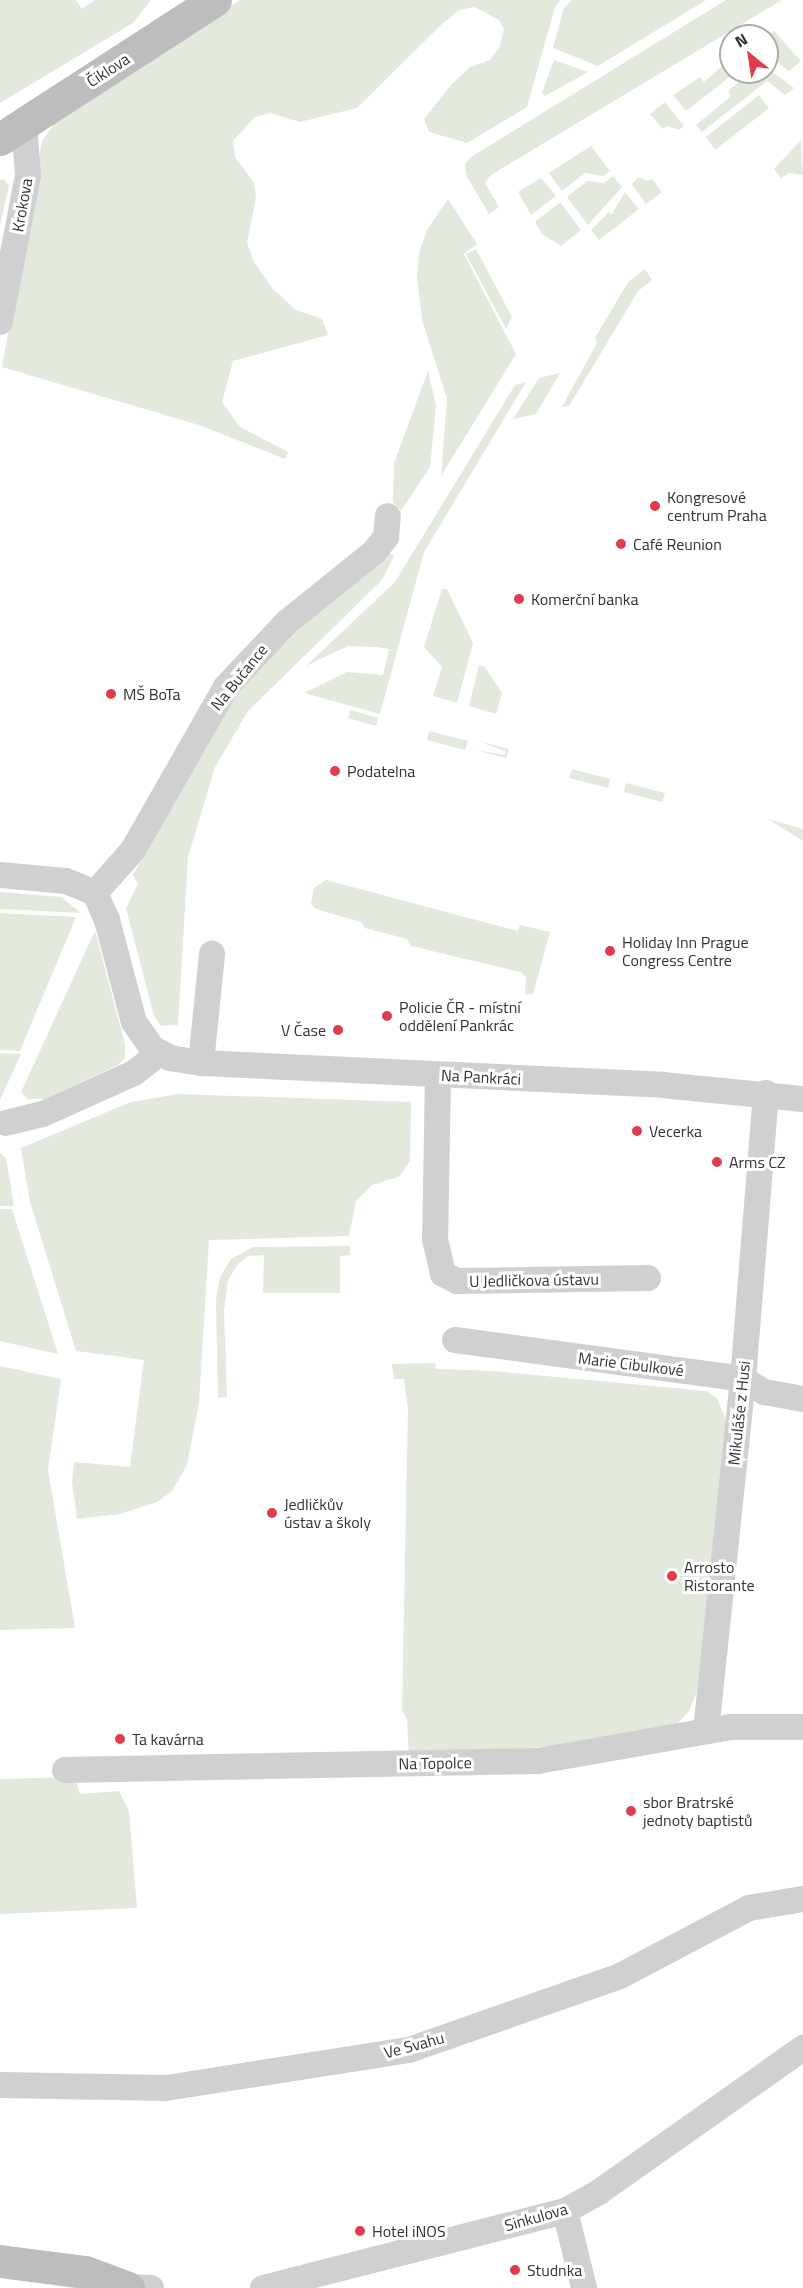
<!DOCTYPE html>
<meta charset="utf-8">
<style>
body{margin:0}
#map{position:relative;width:803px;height:2288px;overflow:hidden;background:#fff;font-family:"Titillium Web",sans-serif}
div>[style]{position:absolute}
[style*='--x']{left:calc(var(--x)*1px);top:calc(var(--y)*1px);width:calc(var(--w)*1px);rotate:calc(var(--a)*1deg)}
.green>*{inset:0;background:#e3e9dc}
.street>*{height:26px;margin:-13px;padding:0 13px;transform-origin:13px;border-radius:13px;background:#d0d0d0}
.secondary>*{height:33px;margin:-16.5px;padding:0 16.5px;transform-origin:16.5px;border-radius:16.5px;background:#bdbdbd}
.dots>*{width:16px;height:16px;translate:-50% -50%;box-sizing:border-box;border:3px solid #fff;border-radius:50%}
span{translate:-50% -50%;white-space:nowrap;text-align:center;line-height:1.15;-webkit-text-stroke:6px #fff;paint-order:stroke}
.street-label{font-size:16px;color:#333}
.poi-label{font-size:16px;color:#333}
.left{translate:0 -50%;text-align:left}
.right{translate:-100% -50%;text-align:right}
.north{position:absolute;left:719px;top:24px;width:60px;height:60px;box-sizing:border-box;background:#fff;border:2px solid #adadad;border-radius:50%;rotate:330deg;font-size:16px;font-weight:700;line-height:24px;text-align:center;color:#333}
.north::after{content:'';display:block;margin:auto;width:21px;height:27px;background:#e23c4c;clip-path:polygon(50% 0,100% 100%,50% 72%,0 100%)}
</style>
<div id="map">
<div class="green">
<div style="clip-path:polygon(0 0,76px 0,82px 9px,95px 0,151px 0,133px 23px,0 103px)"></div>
<div style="clip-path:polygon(240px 0,561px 0,555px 7px,527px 107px,467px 143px,429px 132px,424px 119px,451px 85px,470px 67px,490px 60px,500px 46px,504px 29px,499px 20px,474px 7px,459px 10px,443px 23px,357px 108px,300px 122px,270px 113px,255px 117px,233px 141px,235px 157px,254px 183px,256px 197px,247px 243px,254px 262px,273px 289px,296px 310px,322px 319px,328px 335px,233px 361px,222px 402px,240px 427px,288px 452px,285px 459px,199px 425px,2px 367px,42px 141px,57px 120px)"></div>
<div style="clip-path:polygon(572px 0,706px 0,598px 66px,553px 48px,564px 8px)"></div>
<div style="clip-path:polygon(726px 0,782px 0,491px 175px,485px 183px,499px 207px,489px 214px,466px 175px,465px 164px,471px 157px)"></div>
<div style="clip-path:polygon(774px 31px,801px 61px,789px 71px,767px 55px,765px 36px)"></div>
<div style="clip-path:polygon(731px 58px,731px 72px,736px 72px,686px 111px,673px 95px,700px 77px,704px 82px)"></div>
<div style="clip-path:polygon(554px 60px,588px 72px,545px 96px,542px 93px)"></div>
<div style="clip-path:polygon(767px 68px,794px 88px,785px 95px,767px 81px,702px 132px,696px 125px,730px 97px,729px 90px,752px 72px,767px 72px)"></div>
<div style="clip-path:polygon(759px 95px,769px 108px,715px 150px,706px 137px)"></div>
<div style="clip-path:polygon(665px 102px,684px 126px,679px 130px,667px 126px,663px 129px,650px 114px)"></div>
<div style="clip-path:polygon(801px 140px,803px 175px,789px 173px,781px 178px,774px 169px)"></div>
<div style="clip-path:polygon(591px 146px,610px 171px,603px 176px,585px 173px,562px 191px,549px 173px)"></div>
<div style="clip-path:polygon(613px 176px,622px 187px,588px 225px,567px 197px,587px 181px,604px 183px)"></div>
<div style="clip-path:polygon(638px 177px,648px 181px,652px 179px,662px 192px,646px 204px,632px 184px)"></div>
<div style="clip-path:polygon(541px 178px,556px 196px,531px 215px,518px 192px)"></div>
<div style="clip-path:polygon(4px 179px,9px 186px,0 225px,0 180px)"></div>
<div style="clip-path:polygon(625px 192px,639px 209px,599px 240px,591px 230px,609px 212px,612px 214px)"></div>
<div style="clip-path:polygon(448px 199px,477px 244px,464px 254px,516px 354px,441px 476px,447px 399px,422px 320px,417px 276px,419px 253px,427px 230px)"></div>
<div style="clip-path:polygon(560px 202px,581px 230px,561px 246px,542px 234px,535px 222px)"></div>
<div style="clip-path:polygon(476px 249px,512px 317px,506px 329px,466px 254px)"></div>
<div style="clip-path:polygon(645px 269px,652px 280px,638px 291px,569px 406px,562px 407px,597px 343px,595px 338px,628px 282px)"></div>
<div style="clip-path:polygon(428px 371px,436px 405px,430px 467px,401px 511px,393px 502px,394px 463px)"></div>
<div style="clip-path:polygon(560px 373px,536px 414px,513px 419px,539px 378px)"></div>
<div style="clip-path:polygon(526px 382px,424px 552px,380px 714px,304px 693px,347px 672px,383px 675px,389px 649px,377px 647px,348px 646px,306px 666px,395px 582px,515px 385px)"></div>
<div style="clip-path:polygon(388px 553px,394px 556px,382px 580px,248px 711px,215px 767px,188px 857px,178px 1025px,161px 1026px,154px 1016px,126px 908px,138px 884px,133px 875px,236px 695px,305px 622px)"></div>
<div style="clip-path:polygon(442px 589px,447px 589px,473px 643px,457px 703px,433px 696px,442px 667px,424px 647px)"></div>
<div style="clip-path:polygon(479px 665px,485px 667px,502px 693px,496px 714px,469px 706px)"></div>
<div style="clip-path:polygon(351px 710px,378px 718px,376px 726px,348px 718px)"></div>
<div style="clip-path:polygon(429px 731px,468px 741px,465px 750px,427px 740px)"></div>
<div style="clip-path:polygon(478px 741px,509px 749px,506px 758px,476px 750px,505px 755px,505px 751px)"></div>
<div style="clip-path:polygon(572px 769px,610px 779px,608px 788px,569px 778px)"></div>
<div style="clip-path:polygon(626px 783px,665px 793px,662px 802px,624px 792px)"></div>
<div style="clip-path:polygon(768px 819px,803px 829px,803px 841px)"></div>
<div style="clip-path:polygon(326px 880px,518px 931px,520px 925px,550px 932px,533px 994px,525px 994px,526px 977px,520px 972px,411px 946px,407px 939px,365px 928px,361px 922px,316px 909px,311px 904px,314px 888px)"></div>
<div style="clip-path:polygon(0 892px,61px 897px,81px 913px,0 909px)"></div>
<div style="clip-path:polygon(0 913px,76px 917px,20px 1051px,0 1050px)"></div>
<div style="clip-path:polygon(95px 931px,125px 1044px,125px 1058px,118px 1065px,45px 1099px,28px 1099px,21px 1092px)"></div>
<div style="clip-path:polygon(0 1053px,21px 1054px,0 1100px)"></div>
<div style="clip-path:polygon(178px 1094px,411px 1102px,410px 1161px,399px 1177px,372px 1185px,356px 1201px,349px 1236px,209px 1240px,199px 1403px,187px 1465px,172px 1491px,157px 1502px,120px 1514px,77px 1519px,72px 1482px,74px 1462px,130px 1467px,144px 1360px,76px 1351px,30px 1202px,21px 1148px,131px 1102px)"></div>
<div style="clip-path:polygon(0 1153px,6px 1158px,14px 1206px,0 1206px)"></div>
<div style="clip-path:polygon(0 1209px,12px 1209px,58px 1354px,0 1341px)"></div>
<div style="clip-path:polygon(350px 1246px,350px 1255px,340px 1256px,340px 1293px,263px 1293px,264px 1255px,248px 1256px,238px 1264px,228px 1280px,224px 1311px,227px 1397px,218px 1398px,216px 1300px,220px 1277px,231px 1259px,253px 1247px)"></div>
<div style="clip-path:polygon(435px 1363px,436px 1369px,493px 1371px,706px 1391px,717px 1398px,727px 1422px,702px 1679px,689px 1711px,677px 1724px,567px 1745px,409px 1758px,407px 1720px,402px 1710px,408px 1410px,404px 1379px,394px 1379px,392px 1364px)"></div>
<div style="clip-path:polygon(0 1366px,61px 1379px,48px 1470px,75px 1628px,0 1630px)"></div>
<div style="clip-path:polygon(75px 1777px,80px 1794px,119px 1791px,129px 1811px,137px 1908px,0 1914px,0 1779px)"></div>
</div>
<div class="street">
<div style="--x:0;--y:322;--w:150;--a:-79.2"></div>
<div style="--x:28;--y:175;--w:51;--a:-94.5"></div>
<div style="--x:0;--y:875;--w:66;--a:5.2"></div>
<div style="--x:66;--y:881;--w:31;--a:22"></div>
<div style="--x:95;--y:893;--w:30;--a:66"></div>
<div style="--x:107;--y:920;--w:106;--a:75.2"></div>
<div style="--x:134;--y:1022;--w:32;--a:55"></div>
<div style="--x:152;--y:1048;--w:21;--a:29"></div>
<div style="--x:170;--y:1058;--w:31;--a:9"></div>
<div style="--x:201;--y:1063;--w:462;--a:2.7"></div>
<div style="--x:662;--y:1085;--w:142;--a:5.7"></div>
<div style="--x:95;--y:893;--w:57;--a:-48.5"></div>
<div style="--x:133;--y:850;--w:188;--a:-60.3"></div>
<div style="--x:226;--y:687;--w:88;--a:-46.8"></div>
<div style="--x:286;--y:623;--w:113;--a:-38.9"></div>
<div style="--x:374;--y:552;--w:19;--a:-51"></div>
<div style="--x:386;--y:537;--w:21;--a:-85"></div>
<div style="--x:201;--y:1063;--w:110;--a:-84.2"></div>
<div style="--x:438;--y:1075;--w:164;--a:91"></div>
<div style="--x:435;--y:1239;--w:36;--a:77"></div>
<div style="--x:443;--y:1274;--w:16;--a:27"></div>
<div style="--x:457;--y:1281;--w:191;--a:-0.9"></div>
<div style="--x:6;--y:1123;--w:38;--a:-14"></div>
<div style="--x:43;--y:1114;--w:100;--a:-24.3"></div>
<div style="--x:134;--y:1073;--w:33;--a:-38"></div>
<div style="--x:455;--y:1340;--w:291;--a:7.7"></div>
<div style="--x:743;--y:1379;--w:25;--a:32"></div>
<div style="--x:764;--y:1392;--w:40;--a:10"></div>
<div style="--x:706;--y:1731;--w:354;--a:-84"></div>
<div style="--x:743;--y:1379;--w:287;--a:-85.4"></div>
<div style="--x:65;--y:1770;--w:473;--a:-1.1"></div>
<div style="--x:538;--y:1761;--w:195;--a:-10"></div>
<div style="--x:730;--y:1727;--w:73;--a:0"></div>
<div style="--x:0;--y:2085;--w:166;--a:1"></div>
<div style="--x:166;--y:2088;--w:246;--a:-8.9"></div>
<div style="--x:409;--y:2050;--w:224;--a:-19.3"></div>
<div style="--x:620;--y:1976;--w:146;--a:-27.8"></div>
<div style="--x:749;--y:1908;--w:55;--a:-9.5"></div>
<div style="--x:565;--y:2211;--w:79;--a:76.1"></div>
<div style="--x:126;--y:2287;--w:25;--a:2"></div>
<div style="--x:263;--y:2288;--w:312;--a:-14.3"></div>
<div style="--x:565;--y:2211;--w:39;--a:-29"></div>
<div style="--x:599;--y:2192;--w:250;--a:-35.2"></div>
</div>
<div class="secondary">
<div style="--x:0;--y:139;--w:256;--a:-32.9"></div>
<div style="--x:0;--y:2261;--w:86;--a:7.4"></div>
<div style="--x:85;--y:2272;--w:46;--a:20.4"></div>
</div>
<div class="dots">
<div style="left:655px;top:506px;background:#e23c4c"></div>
<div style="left:621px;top:544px;background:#e23c4c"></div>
<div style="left:519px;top:599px;background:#e23c4c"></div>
<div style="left:111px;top:694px;background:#e23c4c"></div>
<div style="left:335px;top:771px;background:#e23c4c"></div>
<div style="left:610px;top:951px;background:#e23c4c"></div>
<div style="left:387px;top:1016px;background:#e23c4c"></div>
<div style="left:338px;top:1030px;background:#e23c4c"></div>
<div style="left:637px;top:1131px;background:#e23c4c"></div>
<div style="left:717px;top:1162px;background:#e23c4c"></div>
<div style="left:272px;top:1513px;background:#e23c4c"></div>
<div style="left:672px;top:1576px;background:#e23c4c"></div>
<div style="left:120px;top:1739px;background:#e23c4c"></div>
<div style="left:631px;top:1811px;background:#e23c4c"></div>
<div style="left:360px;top:2231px;background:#e23c4c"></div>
<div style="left:515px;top:2270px;background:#e23c4c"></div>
</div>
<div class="street-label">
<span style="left:108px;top:70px;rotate:-33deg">Čiklova</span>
<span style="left:22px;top:205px;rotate:-80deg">Krokova</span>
<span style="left:239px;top:677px;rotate:-51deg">Na Bučance</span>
<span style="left:481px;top:1077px;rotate:3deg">Na Pankráci</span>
<span style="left:534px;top:1280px;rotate:-1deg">U Jedličkova ústavu</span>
<span style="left:631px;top:1364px;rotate:7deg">Marie Cibulkové</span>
<span style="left:739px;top:1413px;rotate:-84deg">Mikuláše z Husi</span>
<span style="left:435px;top:1763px;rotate:-1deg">Na Topolce</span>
<span style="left:414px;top:2045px;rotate:-15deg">Ve Svahu</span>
<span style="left:536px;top:2217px;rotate:-16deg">Sinkulova</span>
</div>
<div class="poi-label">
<span class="left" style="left:667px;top:506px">Kongresové<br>centrum Praha</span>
<span class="left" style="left:633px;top:544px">Café Reunion</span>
<span class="left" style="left:531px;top:599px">Komerční banka</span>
<span class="left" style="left:123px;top:694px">MŠ BoTa</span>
<span class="left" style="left:347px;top:771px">Podatelna</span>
<span class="left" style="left:622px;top:951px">Holiday Inn Prague<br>Congress Centre</span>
<span class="left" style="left:399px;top:1016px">Policie ČR - místní<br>oddělení Pankrác</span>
<span class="right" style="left:326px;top:1030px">V Čase</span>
<span class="left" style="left:649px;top:1131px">Vecerka</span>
<span class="left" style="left:729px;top:1162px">Arms CZ</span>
<span class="left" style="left:284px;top:1513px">Jedličkův<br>ústav a školy</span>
<span class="left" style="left:684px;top:1576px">Arrosto<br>Ristorante</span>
<span class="left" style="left:132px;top:1739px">Ta kavárna</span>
<span class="left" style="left:643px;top:1811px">sbor Bratrské<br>jednoty baptistů</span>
<span class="left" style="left:372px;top:2231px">Hotel iNOS</span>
<span class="left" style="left:527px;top:2270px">Studnka</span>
</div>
<div class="north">N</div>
</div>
